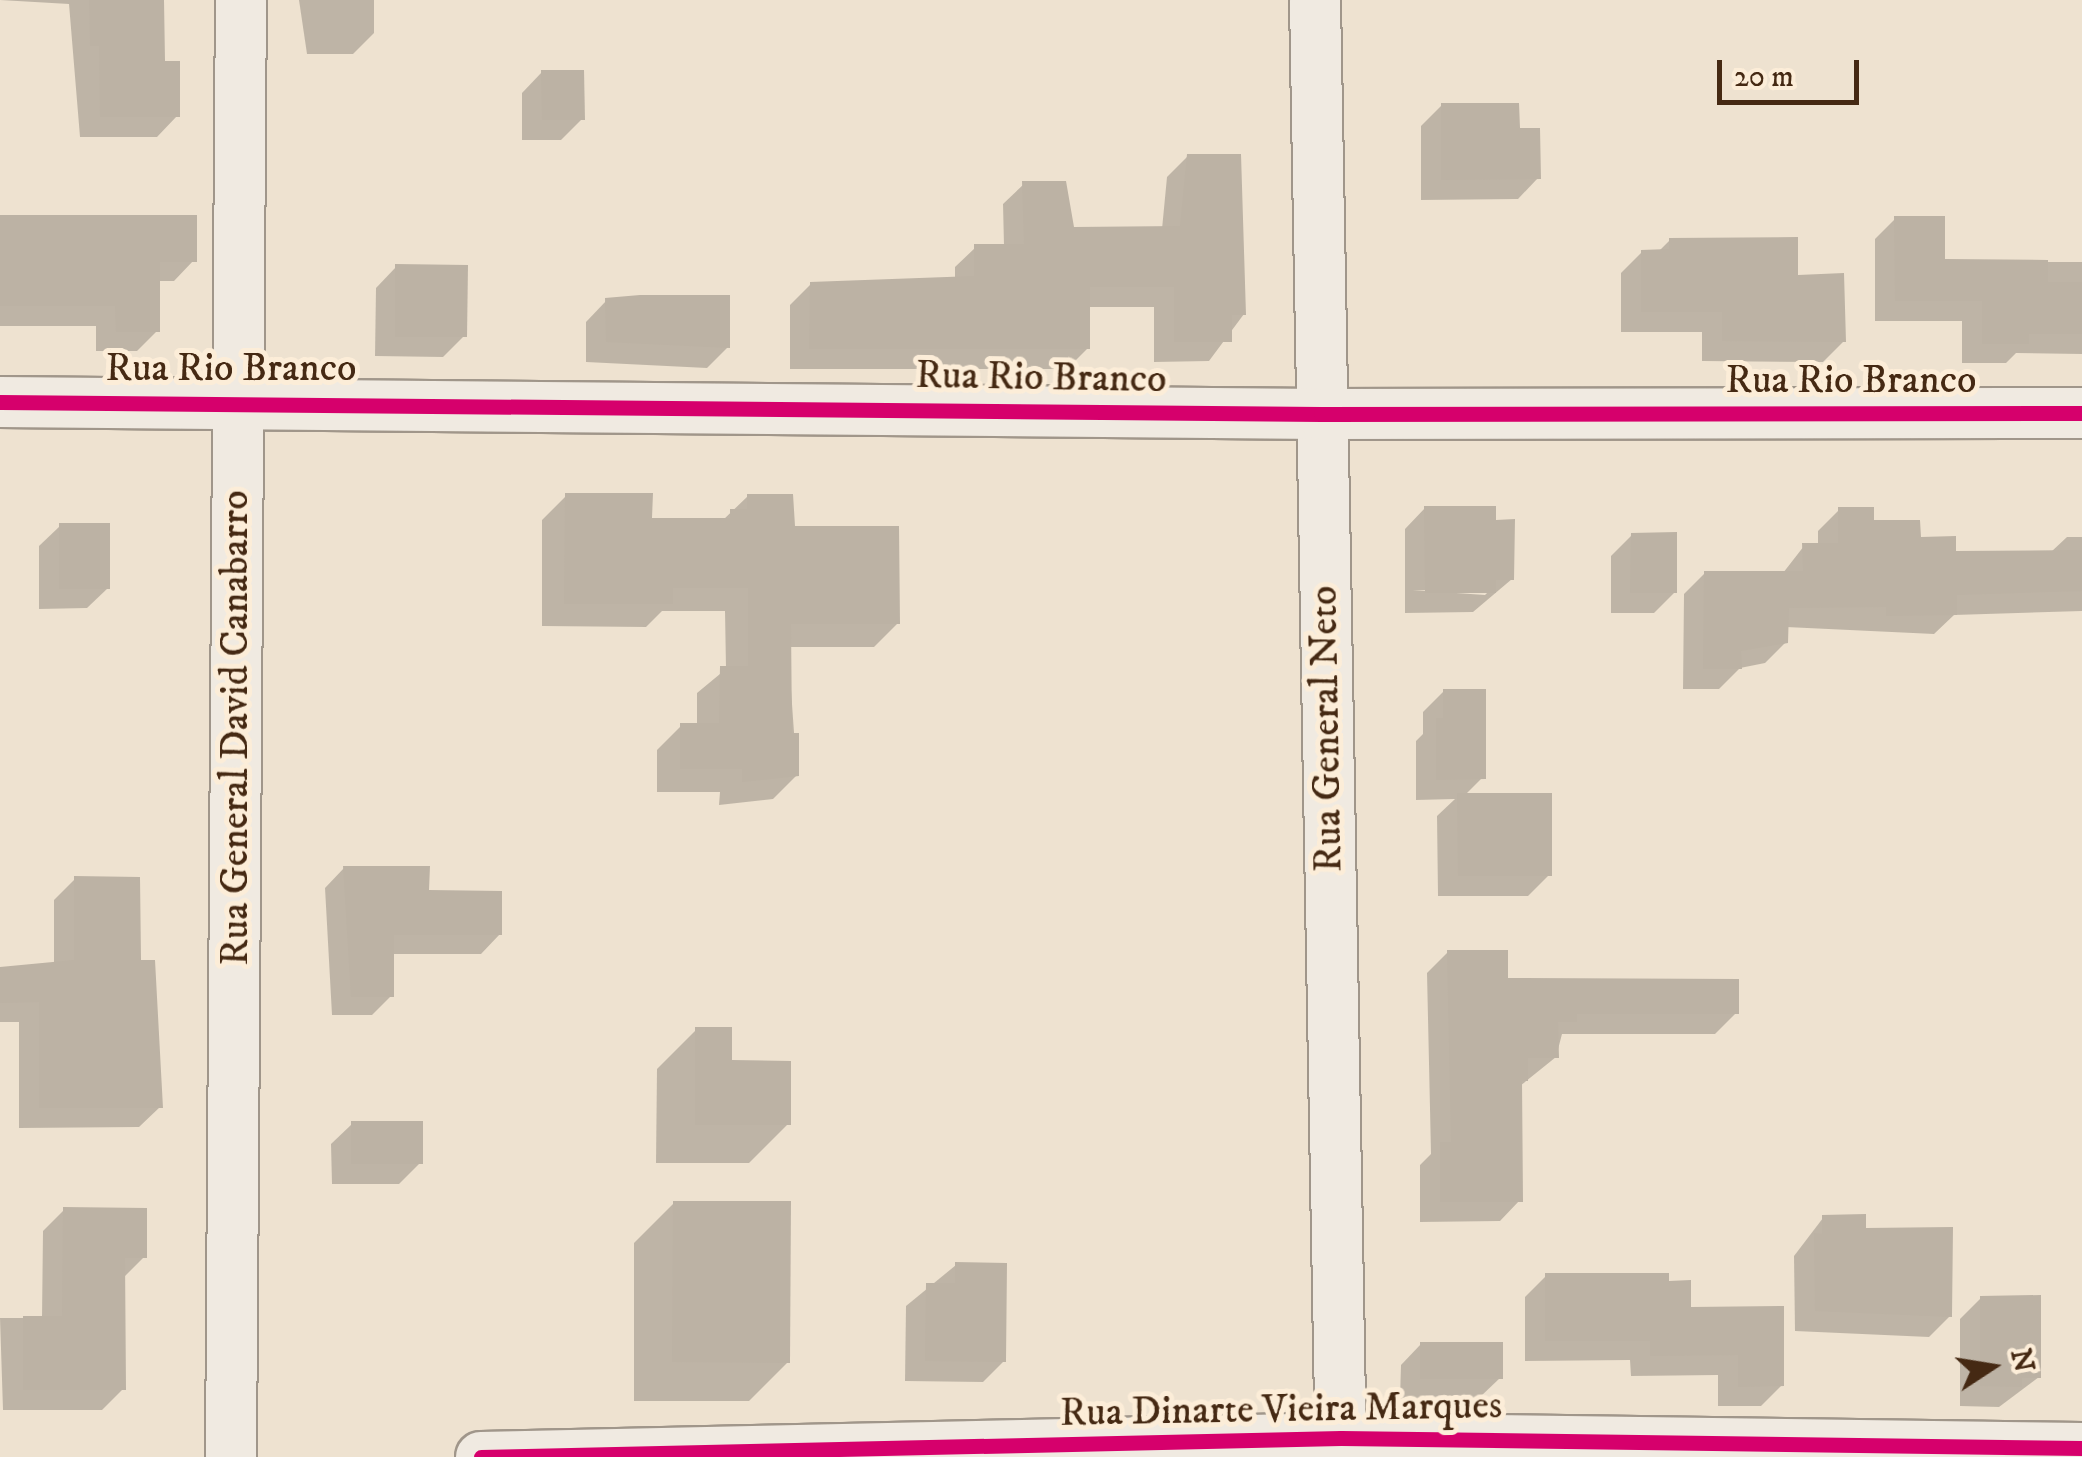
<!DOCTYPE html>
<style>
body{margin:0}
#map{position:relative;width:2082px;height:1457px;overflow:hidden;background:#eee2d0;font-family:"IM FELL DW Pica",serif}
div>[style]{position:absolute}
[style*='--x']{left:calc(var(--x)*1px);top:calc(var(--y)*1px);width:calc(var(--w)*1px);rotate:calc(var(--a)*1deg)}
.shadow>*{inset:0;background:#0003}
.building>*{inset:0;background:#bcb2a4}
.roads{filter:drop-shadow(2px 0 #a0968a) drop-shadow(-2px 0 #a0968a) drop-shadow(0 2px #a0968a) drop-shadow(0 -2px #a0968a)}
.minor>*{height:50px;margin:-25px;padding:0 25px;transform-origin:25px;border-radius:25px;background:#f0eae1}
.cycleway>*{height:15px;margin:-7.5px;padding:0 7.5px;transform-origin:7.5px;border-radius:7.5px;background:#d6006c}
span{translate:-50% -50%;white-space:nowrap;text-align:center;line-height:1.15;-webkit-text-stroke:10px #fcedd8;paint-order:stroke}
.street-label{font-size:40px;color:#452913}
.north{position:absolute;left:1942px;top:1317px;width:100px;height:100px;-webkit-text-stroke:8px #fcedd8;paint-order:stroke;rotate:78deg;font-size:28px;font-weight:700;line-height:40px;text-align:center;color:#452913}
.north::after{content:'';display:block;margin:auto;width:35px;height:45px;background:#452913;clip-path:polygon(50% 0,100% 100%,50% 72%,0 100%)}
.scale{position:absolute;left:1717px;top:60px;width:142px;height:45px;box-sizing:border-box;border:5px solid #452913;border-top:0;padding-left:12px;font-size:30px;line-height:35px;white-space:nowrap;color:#452913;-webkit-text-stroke:8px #fcedd8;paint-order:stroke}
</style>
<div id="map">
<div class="shadow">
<div style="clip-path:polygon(0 0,162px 0,162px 64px,177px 116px,157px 137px,80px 137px,69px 4px)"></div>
<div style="clip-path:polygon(299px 0,374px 0,374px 33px,353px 54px,307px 54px)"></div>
<div style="clip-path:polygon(542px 72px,582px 119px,561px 140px,522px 140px,522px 93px)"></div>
<div style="clip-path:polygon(1442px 105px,1517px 131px,1538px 178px,1518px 199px,1421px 200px,1421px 126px)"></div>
<div style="clip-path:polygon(1188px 156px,1244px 314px,1209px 361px,1154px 362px,1154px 307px,1087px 307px,1088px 348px,1067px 369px,790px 369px,790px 305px,811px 284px,955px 279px,955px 267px,976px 247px,1004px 246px,1003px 204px,1024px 184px,1071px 229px,1162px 229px,1167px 177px)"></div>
<div style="clip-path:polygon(0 218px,194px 260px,174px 281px,158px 281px,158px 330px,137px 351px,96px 351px,96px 326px,0 326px)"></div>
<div style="clip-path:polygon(1896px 218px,1942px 262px,2082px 262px,2082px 354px,2016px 353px,2006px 363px,1962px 363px,1962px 321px,1875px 321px,1875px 239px)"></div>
<div style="clip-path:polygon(1670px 240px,1796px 278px,1844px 341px,1823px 362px,1702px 361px,1702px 332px,1621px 332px,1621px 273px,1642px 252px,1658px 252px)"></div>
<div style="clip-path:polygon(396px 267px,464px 336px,443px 357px,375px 356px,376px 288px)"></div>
<div style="clip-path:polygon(606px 301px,728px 347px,707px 368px,586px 362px,586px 322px)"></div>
<div style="clip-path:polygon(566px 496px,650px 520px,723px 520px,748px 496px,898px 623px,874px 647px,788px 647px,797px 775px,773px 799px,719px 805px,720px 792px,657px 792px,657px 750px,681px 726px,697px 726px,697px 693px,726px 669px,725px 611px,662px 611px,646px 627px,542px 626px,542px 520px)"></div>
<div style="clip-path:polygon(evenodd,1425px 508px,1494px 522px,1512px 579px,1473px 612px,1405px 613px,1405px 529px,1425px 508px,1413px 590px,1490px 590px,1485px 595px,1413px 590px)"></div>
<div style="clip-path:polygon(1839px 510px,1954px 554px,2051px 552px,2067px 537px,2082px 537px,2082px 611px,1954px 615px,1934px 634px,1786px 627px,1786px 642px,1765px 663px,1740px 668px,1719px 689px,1683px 689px,1684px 594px,1705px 573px,1783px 573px,1804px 546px,1818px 546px,1818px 531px)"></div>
<div style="clip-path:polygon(60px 526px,108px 588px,87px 608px,39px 609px,39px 546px)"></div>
<div style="clip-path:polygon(1632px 535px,1675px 592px,1654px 613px,1611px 613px,1611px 556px)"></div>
<div style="clip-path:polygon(1444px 691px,1483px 777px,1465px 795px,1549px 875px,1528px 896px,1438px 896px,1437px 816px,1455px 799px,1416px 800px,1416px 741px,1423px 734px,1423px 712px)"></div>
<div style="clip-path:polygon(344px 868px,427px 893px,500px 934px,481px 954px,391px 954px,391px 996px,372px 1015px,332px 1015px,325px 888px)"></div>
<div style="clip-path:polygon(75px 879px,138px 963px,160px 1107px,139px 1127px,19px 1128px,19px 1022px,0 1022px,0 969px,54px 965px,54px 900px)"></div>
<div style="clip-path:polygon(1448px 952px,1506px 981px,1736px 1013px,1715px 1034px,1562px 1034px,1556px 1057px,1520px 1086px,1520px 1200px,1500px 1221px,1420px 1222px,1420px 1165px,1431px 1154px,1427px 973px)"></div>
<div style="clip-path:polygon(696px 1030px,788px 1124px,749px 1163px,656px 1163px,657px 1069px)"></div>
<div style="clip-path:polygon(352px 1124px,420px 1163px,399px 1184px,332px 1184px,331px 1144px)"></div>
<div style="clip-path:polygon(674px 1203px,788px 1362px,749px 1401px,634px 1401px,634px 1243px)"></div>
<div style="clip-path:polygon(64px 1210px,144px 1257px,122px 1279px,123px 1389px,102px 1410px,3px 1410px,0 1318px,42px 1318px,43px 1231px)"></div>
<div style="clip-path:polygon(1823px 1218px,1863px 1230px,1950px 1316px,1929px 1337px,1795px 1331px,1794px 1256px)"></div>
<div style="clip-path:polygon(956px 1265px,1004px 1361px,983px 1382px,905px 1381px,906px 1306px)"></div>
<div style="clip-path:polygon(1546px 1276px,1666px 1283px,1689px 1310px,1782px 1385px,1761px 1406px,1718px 1406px,1718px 1375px,1631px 1376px,1630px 1360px,1525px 1361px,1525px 1297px)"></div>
<div style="clip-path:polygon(1981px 1298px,2039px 1377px,1999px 1407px,1960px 1406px,1960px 1319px)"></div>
<div style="clip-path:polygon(1421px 1344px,1500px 1378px,1479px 1398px,1400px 1399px,1401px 1365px)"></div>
</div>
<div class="building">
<div style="clip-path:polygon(89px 0,164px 0,165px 61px,180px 61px,180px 117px,100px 117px,99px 46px,90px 46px)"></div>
<div style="clip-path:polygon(541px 70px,584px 70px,585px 120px,542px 120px)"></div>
<div style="clip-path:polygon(1441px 103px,1519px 103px,1520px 128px,1540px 128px,1541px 179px,1441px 180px)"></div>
<div style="clip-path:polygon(1187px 154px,1241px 154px,1246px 315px,1232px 315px,1232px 342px,1174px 342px,1174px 287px,1090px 287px,1090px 349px,809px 349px,810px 282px,974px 276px,974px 244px,1024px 244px,1022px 181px,1066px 181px,1074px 227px,1180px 226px)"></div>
<div style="clip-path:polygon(0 215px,197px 215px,197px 262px,160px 262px,160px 332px,116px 332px,115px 306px,0 306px)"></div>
<div style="clip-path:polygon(1894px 216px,1945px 216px,1945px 259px,2048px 260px,2048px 282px,2082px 282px,2082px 334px,2029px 334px,2029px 344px,1982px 344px,1982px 301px,1895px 301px)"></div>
<div style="clip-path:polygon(1798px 237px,1798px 275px,1844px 273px,1846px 342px,1722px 341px,1722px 312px,1641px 312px,1641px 250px,1669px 249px,1669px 238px)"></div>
<div style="clip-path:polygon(395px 264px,468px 265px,467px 337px,395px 337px)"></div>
<div style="clip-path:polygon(640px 295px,730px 295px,730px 348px,606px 342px,605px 298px)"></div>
<div style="clip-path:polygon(565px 493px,653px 493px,652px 518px,730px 518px,730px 509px,747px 509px,747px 494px,793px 494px,795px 526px,899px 526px,900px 624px,791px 624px,792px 733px,799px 733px,799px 776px,742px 782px,742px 769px,680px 769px,680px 723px,719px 723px,720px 666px,748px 666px,748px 588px,673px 588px,673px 604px,564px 604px)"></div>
<div style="clip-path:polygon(1424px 506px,1496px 506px,1496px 520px,1515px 519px,1514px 580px,1496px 580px,1496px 593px,1425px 593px)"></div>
<div style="clip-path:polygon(1838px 507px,1874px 507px,1874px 520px,1920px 520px,1921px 537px,1956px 536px,1956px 551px,2082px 550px,2082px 591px,1957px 595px,1957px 615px,1886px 616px,1886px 607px,1789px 608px,1788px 643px,1741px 651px,1742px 669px,1703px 669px,1704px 571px,1803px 571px,1802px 543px,1838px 543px)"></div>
<div style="clip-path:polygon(59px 523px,110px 523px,110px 589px,59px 589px)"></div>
<div style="clip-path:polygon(1677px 532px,1677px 593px,1630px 593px,1631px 533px)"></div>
<div style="clip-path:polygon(1443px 689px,1486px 689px,1486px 779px,1436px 780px,1436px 718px,1443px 718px)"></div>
<div style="clip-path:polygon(1457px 793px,1552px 793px,1552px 876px,1458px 876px)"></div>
<div style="clip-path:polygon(343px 866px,430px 866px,429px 890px,502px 891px,502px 935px,394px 935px,394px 997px,351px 997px)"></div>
<div style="clip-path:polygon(74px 876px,140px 877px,141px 960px,155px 960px,163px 1108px,39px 1108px,39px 1002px,0 1003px,0 967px,74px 960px)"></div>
<div style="clip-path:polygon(1447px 950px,1508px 950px,1508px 978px,1739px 979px,1739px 1014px,1577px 1014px,1577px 1022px,1558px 1022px,1559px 1058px,1528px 1058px,1528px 1081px,1522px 1081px,1523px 1202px,1440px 1202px,1440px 1142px,1451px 1142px)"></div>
<div style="clip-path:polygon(695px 1027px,732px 1027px,732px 1060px,791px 1061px,791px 1125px,695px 1125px)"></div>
<div style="clip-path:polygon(351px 1121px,423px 1121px,423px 1164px,351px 1164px)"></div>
<div style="clip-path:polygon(673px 1201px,791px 1201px,790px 1363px,672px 1362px)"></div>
<div style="clip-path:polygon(63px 1207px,147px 1208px,147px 1258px,125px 1258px,126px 1390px,23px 1390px,23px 1316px,62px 1316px)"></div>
<div style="clip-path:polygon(1866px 1214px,1866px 1228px,1953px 1227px,1952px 1317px,1815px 1311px,1814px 1233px,1822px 1234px,1822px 1215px)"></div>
<div style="clip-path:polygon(955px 1262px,1007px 1263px,1006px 1362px,925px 1361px,926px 1283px,955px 1283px)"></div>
<div style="clip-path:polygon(1545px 1273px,1669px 1273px,1669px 1281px,1691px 1280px,1691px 1307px,1784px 1306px,1784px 1386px,1738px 1387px,1738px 1355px,1650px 1356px,1650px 1341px,1545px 1341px)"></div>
<div style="clip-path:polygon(2041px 1295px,2041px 1378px,2022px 1378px,2022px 1387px,1980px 1386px,1980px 1296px)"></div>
<div style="clip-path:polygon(1420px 1342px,1503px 1342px,1503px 1379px,1420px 1379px)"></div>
</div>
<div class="roads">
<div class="minor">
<div style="--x:1315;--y:0;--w:1457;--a:88.98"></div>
<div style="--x:0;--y:402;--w:1321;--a:0.52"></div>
<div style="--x:1321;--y:414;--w:761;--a:-0.08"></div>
<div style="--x:231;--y:1457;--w:1457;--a:-89.61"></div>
<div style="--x:481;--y:1457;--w:860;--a:-1.27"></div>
<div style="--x:1341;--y:1438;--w:741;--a:0.77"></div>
</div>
</div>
<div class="cycleway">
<div style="--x:0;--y:402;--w:1321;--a:0.52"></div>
<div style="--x:1321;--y:414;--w:761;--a:-0.08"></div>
<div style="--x:481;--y:1457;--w:860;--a:-1.27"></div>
<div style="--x:1341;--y:1438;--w:741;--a:0.77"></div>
</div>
<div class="street-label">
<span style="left:231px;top:369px">Rua Rio Branco</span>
<span style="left:1041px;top:378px;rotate:1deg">Rua Rio Branco</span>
<span style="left:1851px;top:381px">Rua Rio Branco</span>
<span style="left:236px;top:728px;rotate:-90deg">Rua General David Canabarro</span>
<span style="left:1327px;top:729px;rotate:-91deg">Rua General Neto</span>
<span style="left:1281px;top:1410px;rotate:-1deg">Rua Dinarte Vieira Marques</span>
</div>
<div class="north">N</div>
<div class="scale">20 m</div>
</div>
